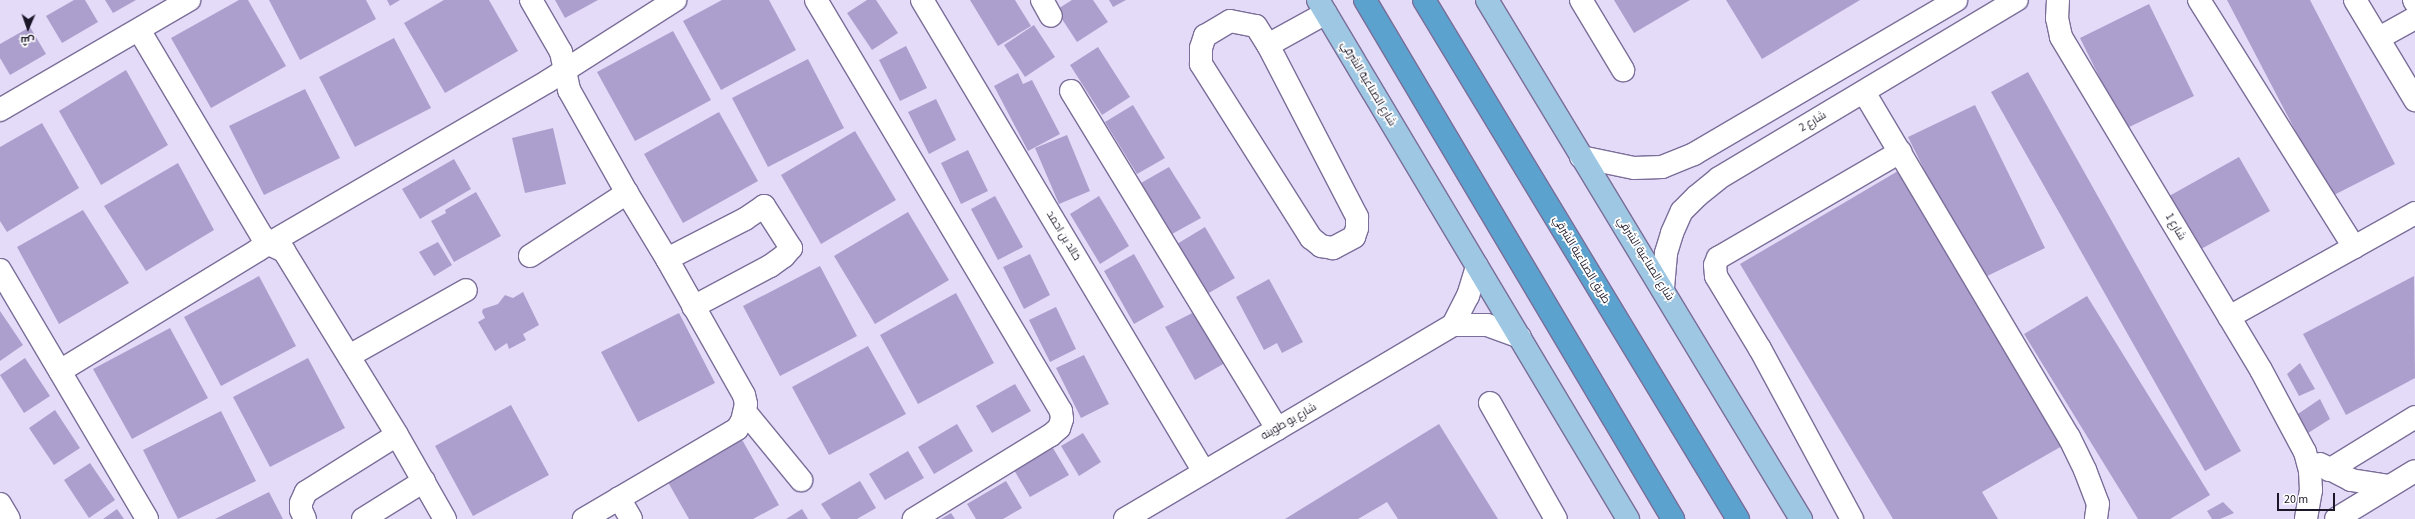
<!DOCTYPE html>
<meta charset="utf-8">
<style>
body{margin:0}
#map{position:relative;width:2415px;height:519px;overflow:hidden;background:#e3dbf8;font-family:"Source Sans 3",Cairo,sans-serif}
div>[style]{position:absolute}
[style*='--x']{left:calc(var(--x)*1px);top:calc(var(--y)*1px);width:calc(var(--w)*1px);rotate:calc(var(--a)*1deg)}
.building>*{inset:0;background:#ad9fcd}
.roads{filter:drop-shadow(1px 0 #7b6e99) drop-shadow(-1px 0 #7b6e99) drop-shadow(0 1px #7b6e99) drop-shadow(0 -1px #7b6e99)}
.minor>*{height:22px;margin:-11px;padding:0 11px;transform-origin:11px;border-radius:11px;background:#fff}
.major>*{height:22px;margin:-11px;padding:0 11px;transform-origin:11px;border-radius:11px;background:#9dc7e2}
.highway>*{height:22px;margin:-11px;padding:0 11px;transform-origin:11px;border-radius:11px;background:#5ba2cf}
span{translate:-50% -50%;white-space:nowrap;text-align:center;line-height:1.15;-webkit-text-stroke:3.5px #fff;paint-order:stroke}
.street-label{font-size:11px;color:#1d1829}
.north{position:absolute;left:8px;top:8px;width:40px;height:40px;-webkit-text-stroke:3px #fff;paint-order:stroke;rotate:182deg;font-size:11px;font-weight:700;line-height:16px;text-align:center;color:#1d1829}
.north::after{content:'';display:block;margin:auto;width:14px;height:18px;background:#1d1829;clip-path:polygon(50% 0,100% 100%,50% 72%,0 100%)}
.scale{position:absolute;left:2277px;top:493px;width:58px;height:18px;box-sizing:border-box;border:2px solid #1d1829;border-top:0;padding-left:5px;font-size:12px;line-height:14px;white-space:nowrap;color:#1d1829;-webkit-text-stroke:3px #fff;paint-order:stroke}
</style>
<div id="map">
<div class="building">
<div style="clip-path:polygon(74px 0,85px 0,98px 22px,62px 43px,46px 16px)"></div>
<div style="clip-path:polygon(105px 0,136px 0,113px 13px)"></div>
<div style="clip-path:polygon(239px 0,248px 0,286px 66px,211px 108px,171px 38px)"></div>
<div style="clip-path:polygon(269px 0,366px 0,376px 19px,300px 60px)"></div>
<div style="clip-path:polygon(387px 0,400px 0,390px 6px)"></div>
<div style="clip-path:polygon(444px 0,489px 0,518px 51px,445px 93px,404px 23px)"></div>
<div style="clip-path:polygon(555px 0,598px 0,565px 18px)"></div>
<div style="clip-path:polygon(722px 0,769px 0,796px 50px,721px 90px,683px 21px)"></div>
<div style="clip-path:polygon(867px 0,876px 0,898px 33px,872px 50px,847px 13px)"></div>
<div style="clip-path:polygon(970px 0,1015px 0,1031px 26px,998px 46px)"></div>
<div style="clip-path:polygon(1072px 0,1093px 0,1108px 22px,1077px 42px,1056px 10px)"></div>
<div style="clip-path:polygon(1109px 0,1126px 0,1113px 7px)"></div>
<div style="clip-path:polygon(1614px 0,1690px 0,1634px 33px)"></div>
<div style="clip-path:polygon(1726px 0,1860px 0,1762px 59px)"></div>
<div style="clip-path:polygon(2227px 0,2310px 0,2395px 164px,2330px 197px)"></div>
<div style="clip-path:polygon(2149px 4px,2194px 96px,2125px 129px,2080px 38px)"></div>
<div style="clip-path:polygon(1034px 25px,1055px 57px,1025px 77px,1004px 45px)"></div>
<div style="clip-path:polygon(30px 27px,46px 54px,10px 75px,0 58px,0 44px)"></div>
<div style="clip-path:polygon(673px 31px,711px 100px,635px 141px,597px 72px)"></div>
<div style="clip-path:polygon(394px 38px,431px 108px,355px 147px,319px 77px)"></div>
<div style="clip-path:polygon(906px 46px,927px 88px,900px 101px,879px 60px)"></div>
<div style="clip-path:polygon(1098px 47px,1130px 97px,1102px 115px,1070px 65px)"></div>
<div style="clip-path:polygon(808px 59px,844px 128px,768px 167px,732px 98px)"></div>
<div style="clip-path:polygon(126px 70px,168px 145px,101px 185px,59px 111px)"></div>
<div style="clip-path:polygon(2028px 72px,2241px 451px,2205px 471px,1991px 92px)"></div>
<div style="clip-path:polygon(1018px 73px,1023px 84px,1032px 80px,1060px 134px,1028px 151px,994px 86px)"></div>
<div style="clip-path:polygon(305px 89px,340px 158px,264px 195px,229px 126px)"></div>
<div style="clip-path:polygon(936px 99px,956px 140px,929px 154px,908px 112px)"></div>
<div style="clip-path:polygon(1133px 105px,1165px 158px,1137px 174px,1105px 122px)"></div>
<div style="clip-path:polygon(1975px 105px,2045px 248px,1979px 280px,1908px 137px)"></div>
<div style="clip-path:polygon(719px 112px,758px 181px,683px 223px,644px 154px)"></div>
<div style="clip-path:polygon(42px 123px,79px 188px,7px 232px,0 221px,0 147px)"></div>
<div style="clip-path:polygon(553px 128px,566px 184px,525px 193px,512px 138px)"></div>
<div style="clip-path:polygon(855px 131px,896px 200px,821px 244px,781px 175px)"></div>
<div style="clip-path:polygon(1067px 135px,1090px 191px,1059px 204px,1035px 148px)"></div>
<div style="clip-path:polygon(968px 150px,988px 191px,961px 204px,941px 163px)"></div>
<div style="clip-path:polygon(2239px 157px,2270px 211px,2192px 254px,2162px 200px)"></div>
<div style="clip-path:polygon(454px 159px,471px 189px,420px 219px,402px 189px)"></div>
<div style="clip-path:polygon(178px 163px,214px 230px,146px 271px,104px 206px)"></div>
<div style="clip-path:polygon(1169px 167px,1201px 218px,1172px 234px,1141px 183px)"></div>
<div style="clip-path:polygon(1898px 171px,2062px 446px,1982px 492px,1998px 519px,1893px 519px,1740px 264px)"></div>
<div style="clip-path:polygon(476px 192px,501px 236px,454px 262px,431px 221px,446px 213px,445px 210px)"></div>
<div style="clip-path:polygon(995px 196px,1023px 247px,998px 260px,971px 209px)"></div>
<div style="clip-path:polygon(1099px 196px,1129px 246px,1100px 264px,1070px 214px)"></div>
<div style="clip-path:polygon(83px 210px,129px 283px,59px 324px,17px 247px)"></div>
<div style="clip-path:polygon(908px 212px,949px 280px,875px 324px,834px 256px)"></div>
<div style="clip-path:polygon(1205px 227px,1235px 278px,1207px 294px,1177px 244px)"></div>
<div style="clip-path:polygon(438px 242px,452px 265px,434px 276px,419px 252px)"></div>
<div style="clip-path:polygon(1030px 254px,1050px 295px,1024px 309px,1003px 267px)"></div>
<div style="clip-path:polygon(1134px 254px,1164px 307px,1134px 324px,1104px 271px)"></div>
<div style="clip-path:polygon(820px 266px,857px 336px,780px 376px,743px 306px)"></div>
<div style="clip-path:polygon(259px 276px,296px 346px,221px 386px,184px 317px)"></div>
<div style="clip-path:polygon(2414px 276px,2415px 378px,2346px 415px,2303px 334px)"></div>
<div style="clip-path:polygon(1269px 279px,1303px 342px,1282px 353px,1277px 343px,1264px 350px,1236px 297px)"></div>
<div style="clip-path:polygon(523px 292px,539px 325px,523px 334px,526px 340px,509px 349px,507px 343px,495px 351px,478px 322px,485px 318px,482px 312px,483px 309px,498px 304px,505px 295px,513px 298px)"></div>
<div style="clip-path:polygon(956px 293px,994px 363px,918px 404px,880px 335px)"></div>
<div style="clip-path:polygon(2087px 296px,2210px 495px,2170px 519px,2138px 519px,2024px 334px)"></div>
<div style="clip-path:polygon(1056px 307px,1076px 349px,1050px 362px,1029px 320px)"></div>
<div style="clip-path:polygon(0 311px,23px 345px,0 361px)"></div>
<div style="clip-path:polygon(1196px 311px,1225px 363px,1195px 380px,1165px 327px)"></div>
<div style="clip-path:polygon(679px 313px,715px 383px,638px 422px,601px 352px)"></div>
<div style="clip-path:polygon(170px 328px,208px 398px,132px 439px,93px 369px)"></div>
<div style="clip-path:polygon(868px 346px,906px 414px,829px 455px,792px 387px)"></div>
<div style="clip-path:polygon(1084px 355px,1109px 404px,1081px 418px,1056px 368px)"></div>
<div style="clip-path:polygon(25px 358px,50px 396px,24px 413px,0 375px)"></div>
<div style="clip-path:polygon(308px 358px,345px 428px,270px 467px,233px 397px)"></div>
<div style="clip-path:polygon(2300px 363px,2315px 389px,2299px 396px,2287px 374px)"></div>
<div style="clip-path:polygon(1015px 384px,1031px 411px,992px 433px,976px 406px)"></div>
<div style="clip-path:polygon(2320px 399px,2330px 419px,2302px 437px,2292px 418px)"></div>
<div style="clip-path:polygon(511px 405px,549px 475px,473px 516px,435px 446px)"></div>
<div style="clip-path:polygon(55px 410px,80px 448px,54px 465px,29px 428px)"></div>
<div style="clip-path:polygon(221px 411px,256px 481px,178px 519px,143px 450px)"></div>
<div style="clip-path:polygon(957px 424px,973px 451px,934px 474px,918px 447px)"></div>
<div style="clip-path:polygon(1439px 424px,1498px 519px,1398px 519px,1387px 502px,1358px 519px,1285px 519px)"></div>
<div style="clip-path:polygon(1083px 433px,1101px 462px,1079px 476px,1061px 446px)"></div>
<div style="clip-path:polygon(740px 436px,779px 505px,753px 519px,689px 519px,665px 477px)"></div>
<div style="clip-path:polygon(1053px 448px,1069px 475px,1030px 497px,1014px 470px)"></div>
<div style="clip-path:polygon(908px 451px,924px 478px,885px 500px,869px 474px)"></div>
<div style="clip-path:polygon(90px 463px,115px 500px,89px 518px,64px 480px)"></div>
<div style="clip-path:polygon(860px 481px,876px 508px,857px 519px,831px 519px,821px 504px)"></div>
<div style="clip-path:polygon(1006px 481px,1022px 508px,1003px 519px,976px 519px,967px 504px)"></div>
<div style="clip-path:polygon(269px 492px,283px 519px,215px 519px)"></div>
<div style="clip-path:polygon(2223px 502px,2234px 513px,2220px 519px,2212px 519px,2207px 511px)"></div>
<div style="clip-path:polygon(117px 509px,124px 519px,103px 519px)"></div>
<div style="clip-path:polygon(802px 509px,808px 519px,786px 519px)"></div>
<div style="clip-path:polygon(951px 513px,955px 519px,941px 519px)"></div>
</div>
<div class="roads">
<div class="minor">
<div style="--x:531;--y:0;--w:60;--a:60"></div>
<div style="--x:561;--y:52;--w:39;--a:78"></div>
<div style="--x:569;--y:90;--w:118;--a:60.6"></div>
<div style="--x:627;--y:193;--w:77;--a:58.8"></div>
<div style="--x:667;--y:259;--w:156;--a:60.5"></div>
<div style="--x:744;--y:395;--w:9;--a:77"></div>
<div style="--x:746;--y:404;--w:17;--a:103"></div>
<div style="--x:742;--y:421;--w:9;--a:122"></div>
<div style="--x:737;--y:429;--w:178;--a:149.5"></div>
<div style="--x:816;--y:0;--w:478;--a:59.2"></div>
<div style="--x:1061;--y:411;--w:8;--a:83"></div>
<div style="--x:1062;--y:419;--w:9;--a:108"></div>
<div style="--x:1059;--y:428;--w:11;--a:139"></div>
<div style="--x:1051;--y:435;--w:161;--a:148.5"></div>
<div style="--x:922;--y:0;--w:550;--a:59.14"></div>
<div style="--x:1042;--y:0;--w:18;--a:61"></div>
<div style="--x:1581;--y:0;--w:82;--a:59"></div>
<div style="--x:2058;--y:0;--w:18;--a:93"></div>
<div style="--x:2057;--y:18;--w:19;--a:78"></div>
<div style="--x:2061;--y:37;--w:388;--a:59"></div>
<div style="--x:2261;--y:370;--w:93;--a:61.8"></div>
<div style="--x:2305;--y:452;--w:20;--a:75"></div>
<div style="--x:2310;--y:471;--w:19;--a:87"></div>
<div style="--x:2311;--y:490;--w:29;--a:100"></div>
<div style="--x:2199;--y:0;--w:292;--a:57.9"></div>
<div style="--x:2355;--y:0;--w:117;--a:59"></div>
<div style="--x:2414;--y:0;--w:2;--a:63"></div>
<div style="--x:139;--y:30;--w:240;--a:59.2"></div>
<div style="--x:262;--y:236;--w:11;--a:49"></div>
<div style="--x:269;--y:244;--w:17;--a:25"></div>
<div style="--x:284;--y:251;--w:216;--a:58.4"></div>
<div style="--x:397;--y:435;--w:97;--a:60.3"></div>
<div style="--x:2379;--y:38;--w:41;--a:-29.1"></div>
<div style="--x:1268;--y:45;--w:194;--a:62.6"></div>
<div style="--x:1357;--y:217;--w:11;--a:90"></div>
<div style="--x:1357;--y:228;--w:9;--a:108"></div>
<div style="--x:1354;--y:237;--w:24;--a:152"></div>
<div style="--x:1333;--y:248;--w:12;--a:-171"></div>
<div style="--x:1321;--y:246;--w:13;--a:-141"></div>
<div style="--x:1311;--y:238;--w:206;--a:-122.3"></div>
<div style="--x:1201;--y:64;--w:16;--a:-90"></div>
<div style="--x:1201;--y:48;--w:13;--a:-72"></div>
<div style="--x:1205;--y:36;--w:29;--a:-31"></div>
<div style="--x:1230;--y:21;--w:26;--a:11"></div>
<div style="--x:1256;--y:26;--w:22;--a:58"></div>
<div style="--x:1268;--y:45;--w:66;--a:-28.9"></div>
<div style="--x:1071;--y:91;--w:396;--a:58.6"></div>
<div style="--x:1864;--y:92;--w:401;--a:59.3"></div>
<div style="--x:2069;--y:437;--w:37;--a:64"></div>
<div style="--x:2085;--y:470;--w:36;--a:69"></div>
<div style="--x:2098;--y:504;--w:15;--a:98"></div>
<div style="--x:0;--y:110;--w:219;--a:-30.2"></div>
<div style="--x:1581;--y:157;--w:54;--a:11.7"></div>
<div style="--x:1634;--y:168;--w:28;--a:-2"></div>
<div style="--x:1662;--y:167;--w:35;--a:-22"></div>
<div style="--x:1694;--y:154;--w:304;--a:-30.4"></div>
<div style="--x:530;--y:256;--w:116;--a:-33"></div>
<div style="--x:667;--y:259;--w:88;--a:-27.1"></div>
<div style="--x:745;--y:219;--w:23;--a:-34"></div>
<div style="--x:764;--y:206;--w:50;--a:57.3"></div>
<div style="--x:791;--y:248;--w:11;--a:131"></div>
<div style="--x:784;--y:256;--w:17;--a:144"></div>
<div style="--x:770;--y:266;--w:87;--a:152"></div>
<div style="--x:0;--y:270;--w:289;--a:59.4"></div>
<div style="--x:1663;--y:288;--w:35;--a:-85"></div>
<div style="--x:1666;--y:253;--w:21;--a:-73"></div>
<div style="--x:1672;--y:233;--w:24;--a:-66"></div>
<div style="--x:1682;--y:211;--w:21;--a:-45"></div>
<div style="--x:1697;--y:196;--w:28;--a:-39"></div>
<div style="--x:1719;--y:178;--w:347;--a:-30.9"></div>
<div style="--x:2229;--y:317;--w:213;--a:-29.2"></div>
<div style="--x:1453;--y:325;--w:33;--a:-63"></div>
<div style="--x:1468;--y:296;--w:31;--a:-73"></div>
<div style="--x:349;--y:356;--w:134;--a:-29.4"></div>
<div style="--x:60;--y:371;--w:232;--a:-31.4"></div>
<div style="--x:258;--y:250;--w:336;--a:-30.2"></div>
<div style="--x:548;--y:81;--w:151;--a:-32.5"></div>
<div style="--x:1490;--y:403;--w:133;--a:60.4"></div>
<div style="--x:746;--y:413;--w:87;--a:50.6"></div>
<div style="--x:2320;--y:464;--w:35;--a:27"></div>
<div style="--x:2351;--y:480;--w:39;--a:9"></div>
<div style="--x:2329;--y:470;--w:101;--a:-31.6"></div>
<div style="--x:619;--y:498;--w:24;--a:60"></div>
<div style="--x:0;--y:504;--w:17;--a:59"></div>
<div style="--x:305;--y:519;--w:10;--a:-114"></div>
<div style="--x:301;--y:510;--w:7;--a:-90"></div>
<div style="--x:301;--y:503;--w:12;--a:-66"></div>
<div style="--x:306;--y:492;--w:107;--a:-32.1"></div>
<div style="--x:363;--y:519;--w:72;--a:-31.9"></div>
<div style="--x:1125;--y:519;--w:381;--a:-30.6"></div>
<div style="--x:1453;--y:325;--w:34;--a:0"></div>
<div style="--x:1487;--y:325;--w:35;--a:20"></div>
<div style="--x:1852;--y:519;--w:193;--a:-118.4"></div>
<div style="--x:1760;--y:349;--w:85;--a:-121.1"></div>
<div style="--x:1716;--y:276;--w:11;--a:-95"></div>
<div style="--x:1715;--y:265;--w:8;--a:-67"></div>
<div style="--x:1718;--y:258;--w:211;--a:-30.2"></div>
<div style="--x:2336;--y:519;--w:92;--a:-31.3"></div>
</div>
<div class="major">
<div style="--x:1318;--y:0;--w:605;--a:59.15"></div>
<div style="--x:1487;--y:0;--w:607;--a:58.83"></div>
</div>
<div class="highway">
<div style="--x:1365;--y:0;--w:604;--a:59.31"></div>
<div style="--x:1424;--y:0;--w:607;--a:58.83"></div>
</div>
</div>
<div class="street-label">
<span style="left:1368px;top:84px;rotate:59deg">شارع الصناعية الشرقي</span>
<span style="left:1813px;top:122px;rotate:-31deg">شارع 2</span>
<span style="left:2175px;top:227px;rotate:59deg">شارع 1</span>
<span style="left:1063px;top:236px;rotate:59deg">خالد بن احمد</span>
<span style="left:1645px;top:259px;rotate:58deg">شارع الصناعية الشرقي</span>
<span style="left:1581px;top:260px;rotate:59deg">طريق الصناعية الشرقي</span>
<span style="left:1289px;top:422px;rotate:-30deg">شارع بو طوينه</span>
</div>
<div class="north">ش</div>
<div class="scale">20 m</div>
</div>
